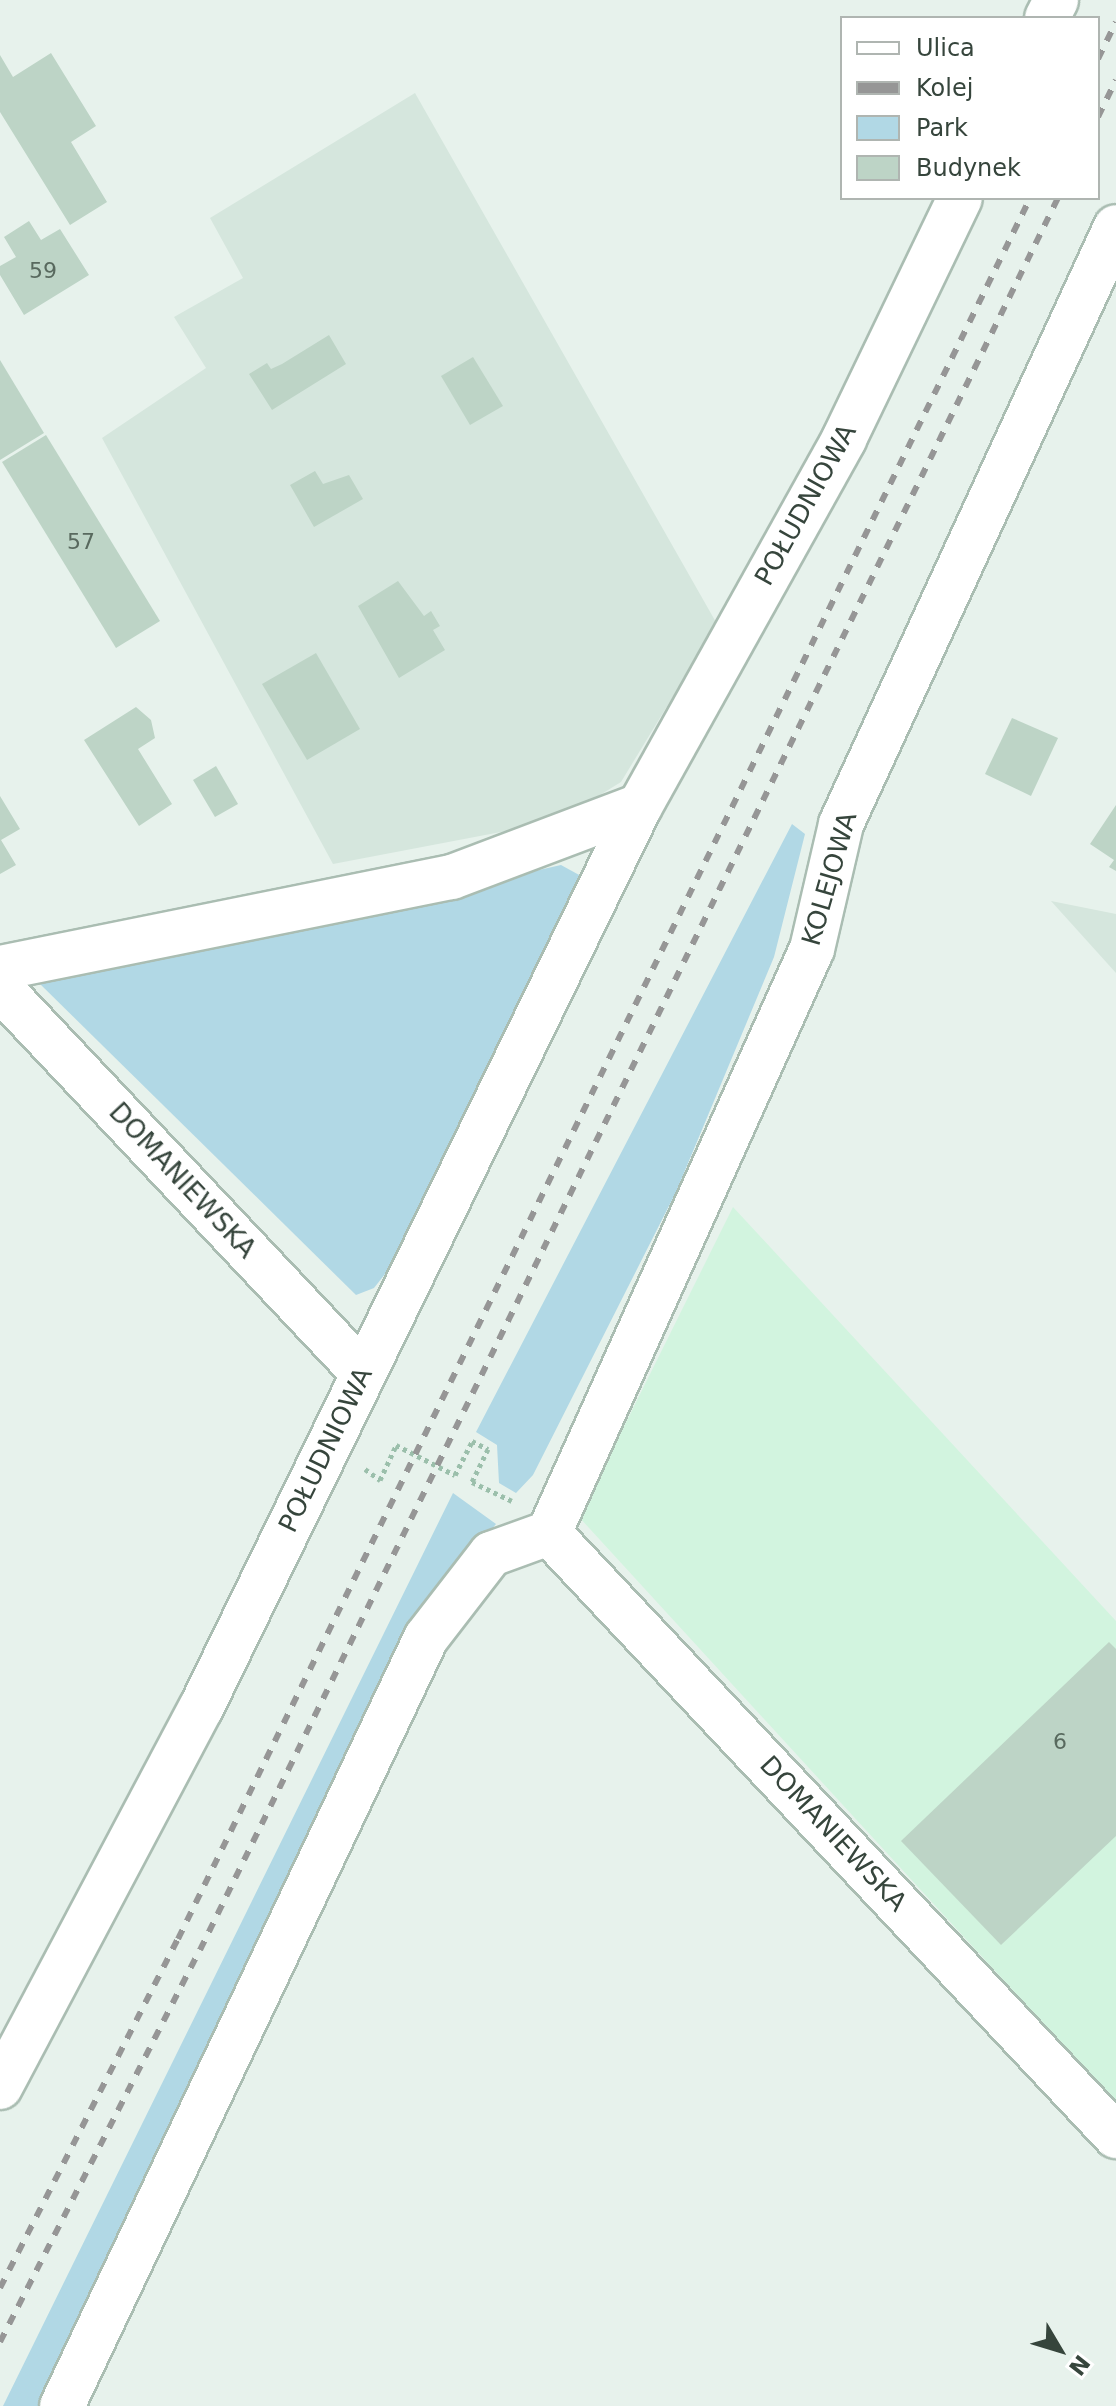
<!DOCTYPE html>
<meta charset="utf-8">
<style>
body{margin:0}
#map{position:relative;width:1116px;height:2406px;overflow:hidden;background:#e7f2ec;font-family:"DejaVu Sans",sans-serif}
div>[style]{position:absolute}
[style*='--x']{left:calc(var(--x)*1px);top:calc(var(--y)*1px);width:calc(var(--w)*1px);rotate:calc(var(--a)*1deg)}
.residential>*{inset:0;background:#d5e6dd}
.commercial>*{inset:0;background:#d2f4df}
.green>*{inset:0;background:#b1d8e5}
.building>*{inset:0;background:#bdd4c6}
.path>*{height:5px;margin-top:-2.5px;transform-origin:0;background:repeating-linear-gradient(90deg,#9bbfab 0 4px,transparent 0 8px)}
.roads{filter:drop-shadow(2px 0 #aabdb2) drop-shadow(-2px 0 #aabdb2) drop-shadow(0 2px #aabdb2) drop-shadow(0 -2px #aabdb2)}
.minor>*{height:44px;margin:-22px;padding:0 22px;transform-origin:22px;border-radius:22px;background:#fff}
.rail>*{height:6px;margin-top:-3px;transform-origin:0;background:repeating-linear-gradient(90deg,#969696 0 10px,transparent 0 20px)}
span{translate:-50% -50%;white-space:nowrap;text-align:center;line-height:1.15;-webkit-text-stroke:6px #fff;paint-order:stroke}
.number-label{font-size:22px;color:#58695e}
.number-label span{-webkit-text-stroke-width:0}
.street-label{font-size:26px;color:#36453c}
.legend{position:absolute;left:840px;top:16px;width:260px;height:184px;box-sizing:border-box;background:#fff;border:2px solid #afb5b1;margin:0;padding:10px 14px;list-style:none;font-size:24px;color:#36453c}
.legend li{display:flex;align-items:center;gap:16px;height:40px}
.legend b{width:40px;border:2px solid #afb5b1}
.north{position:absolute;left:1020px;top:2310px;width:80px;height:80px;-webkit-text-stroke:6px #fff;paint-order:stroke;rotate:128deg;font-size:22px;font-weight:700;line-height:32px;text-align:center;color:#36453c}
.north::after{content:'';display:block;margin:auto;width:28px;height:36px;background:#36453c;clip-path:polygon(50% 0,100% 100%,50% 72%,0 100%)}
</style>
<div id="map">
<div class="residential">
<div style="clip-path:polygon(415px 93px,717px 624px,621px 782px,558px 821px,333px 864px,102px 438px,206px 368px,174px 317px,243px 278px,210px 218px)"></div>
<div style="clip-path:polygon(1051px 901px,1116px 914px,1116px 973px)"></div>
</div>
<div class="commercial">
<div style="clip-path:polygon(733px 1207px,1116px 1621px,1116px 2103px,579px 1517px)"></div>
</div>
<div class="green">
<div style="clip-path:polygon(792px 824px,805px 834px,774px 957px,676px 1192px,533px 1475px,516px 1493px,499px 1483px,497px 1445px,476px 1432px)"></div>
<div style="clip-path:polygon(561px 865px,581px 876px,400px 1255px,374px 1288px,356px 1295px,39px 983px)"></div>
<div style="clip-path:polygon(453px 1493px,496px 1524px,409px 1631px,39px 2406px,3px 2406px)"></div>
</div>
<div class="building">
<div style="clip-path:polygon(51px 53px,96px 126px,71px 142px,107px 202px,70px 225px,0 112px,0 55px,13px 77px)"></div>
<div style="clip-path:polygon(29px 221px,41px 240px,60px 229px,89px 275px,24px 315px,0 275px,0 266px,16px 257px,4px 237px)"></div>
<div style="clip-path:polygon(329px 335px,346px 364px,272px 410px,249px 374px,267px 363px,271px 369px,282px 364px)"></div>
<div style="clip-path:polygon(473px 357px,503px 406px,470px 425px,441px 376px)"></div>
<div style="clip-path:polygon(0 360px,44px 433px,0 460px)"></div>
<div style="clip-path:polygon(46px 435px,160px 621px,116px 648px,2px 462px)"></div>
<div style="clip-path:polygon(315px 471px,323px 484px,349px 475px,363px 499px,314px 527px,290px 485px)"></div>
<div style="clip-path:polygon(398px 581px,424px 616px,431px 611px,440px 626px,433px 630px,445px 650px,399px 678px,358px 606px)"></div>
<div style="clip-path:polygon(316px 653px,360px 729px,307px 760px,262px 684px)"></div>
<div style="clip-path:polygon(136px 707px,151px 720px,155px 738px,138px 749px,172px 804px,139px 826px,84px 740px)"></div>
<div style="clip-path:polygon(1012px 718px,1058px 738px,1031px 796px,985px 774px)"></div>
<div style="clip-path:polygon(216px 766px,238px 804px,215px 817px,193px 780px)"></div>
<div style="clip-path:polygon(0 796px,20px 829px,1px 840px,16px 865px,0 874px)"></div>
<div style="clip-path:polygon(1116px 805px,1116px 871px,1109px 867px,1114px 860px,1090px 844px)"></div>
<div style="clip-path:polygon(1109px 1642px,1116px 1649px,1116px 1836px,1001px 1945px,901px 1841px)"></div>
</div>
<div class="path">
<div style="--x:365;--y:1469;--w:19;--a:36"></div>
<div style="--x:380;--y:1480;--w:38;--a:-65"></div>
<div style="--x:396;--y:1445;--w:66;--a:27"></div>
<div style="--x:455;--y:1475;--w:38;--a:-63"></div>
<div style="--x:472;--y:1441;--w:18;--a:27"></div>
<div style="--x:488;--y:1449;--w:37;--a:116"></div>
<div style="--x:472;--y:1482;--w:44;--a:25.4"></div>
</div>
<div class="roads">
<div class="minor">
<div style="--x:1047;--y:18;--w:20;--a:-63"></div>
<div style="--x:0;--y:968;--w:461;--a:-11.4"></div>
<div style="--x:452;--y:877;--w:201;--a:-20.7"></div>
<div style="--x:0;--y:988;--w:529;--a:46.68"></div>
<div style="--x:549;--y:1533;--w:640;--a:-65.76"></div>
<div style="--x:812;--y:949;--w:128;--a:-76.9"></div>
<div style="--x:841;--y:824;--w:657;--a:-65.27"></div>
<div style="--x:549;--y:1533;--w:828;--a:46.76"></div>
<div style="--x:0;--y:2087;--w:429;--a:-62.1"></div>
<div style="--x:201;--y:1708;--w:1003;--a:-64.05"></div>
<div style="--x:640;--y:806;--w:420;--a:-60.9"></div>
<div style="--x:844;--y:439;--w:267;--a:-64.3"></div>
<div style="--x:62;--y:2406;--w:850;--a:-64.64"></div>
<div style="--x:426;--y:1638;--w:106;--a:-52.3"></div>
<div style="--x:491;--y:1554;--w:62;--a:-19.9"></div>
</div>
</div>
<div class="rail">
<div style="--x:1098;--y:59;--w:41;--a:-64.1"></div>
<div style="--x:1098;--y:117;--w:41;--a:-64.1"></div>
<div style="--x:0;--y:2288;--w:392;--a:-63"></div>
<div style="--x:178;--y:1939;--w:1938;--a:-63.92"></div>
<div style="--x:0;--y:2342;--w:440;--a:-63"></div>
<div style="--x:200;--y:1950;--w:1951;--a:-63.91"></div>
</div>
<div class="number-label">
<span style="left:43px;top:271px">59</span>
<span style="left:81px;top:542px">57</span>
<span style="left:1060px;top:1742px">6</span>
</div>
<div class="street-label">
<span style="left:806px;top:505px;rotate:-61deg">POŁUDNIOWA</span>
<span style="left:830px;top:879px;rotate:-74deg">KOLEJOWA</span>
<span style="left:182px;top:1181px;rotate:47deg">DOMANIEWSKA</span>
<span style="left:326px;top:1450px;rotate:-64deg">POŁUDNIOWA</span>
<span style="left:833px;top:1834px;rotate:47deg">DOMANIEWSKA</span>
</div>
<ul class="legend">
<li><b style="height:10px;background:#fff"></b>Ulica</li>
<li><b style="height:10px;background:#969696"></b>Kolej</li>
<li><b style="height:22px;background:#b1d8e5"></b>Park</li>
<li><b style="height:22px;background:#bdd4c6"></b>Budynek</li>
</ul>
<div class="north">N</div>
</div>
